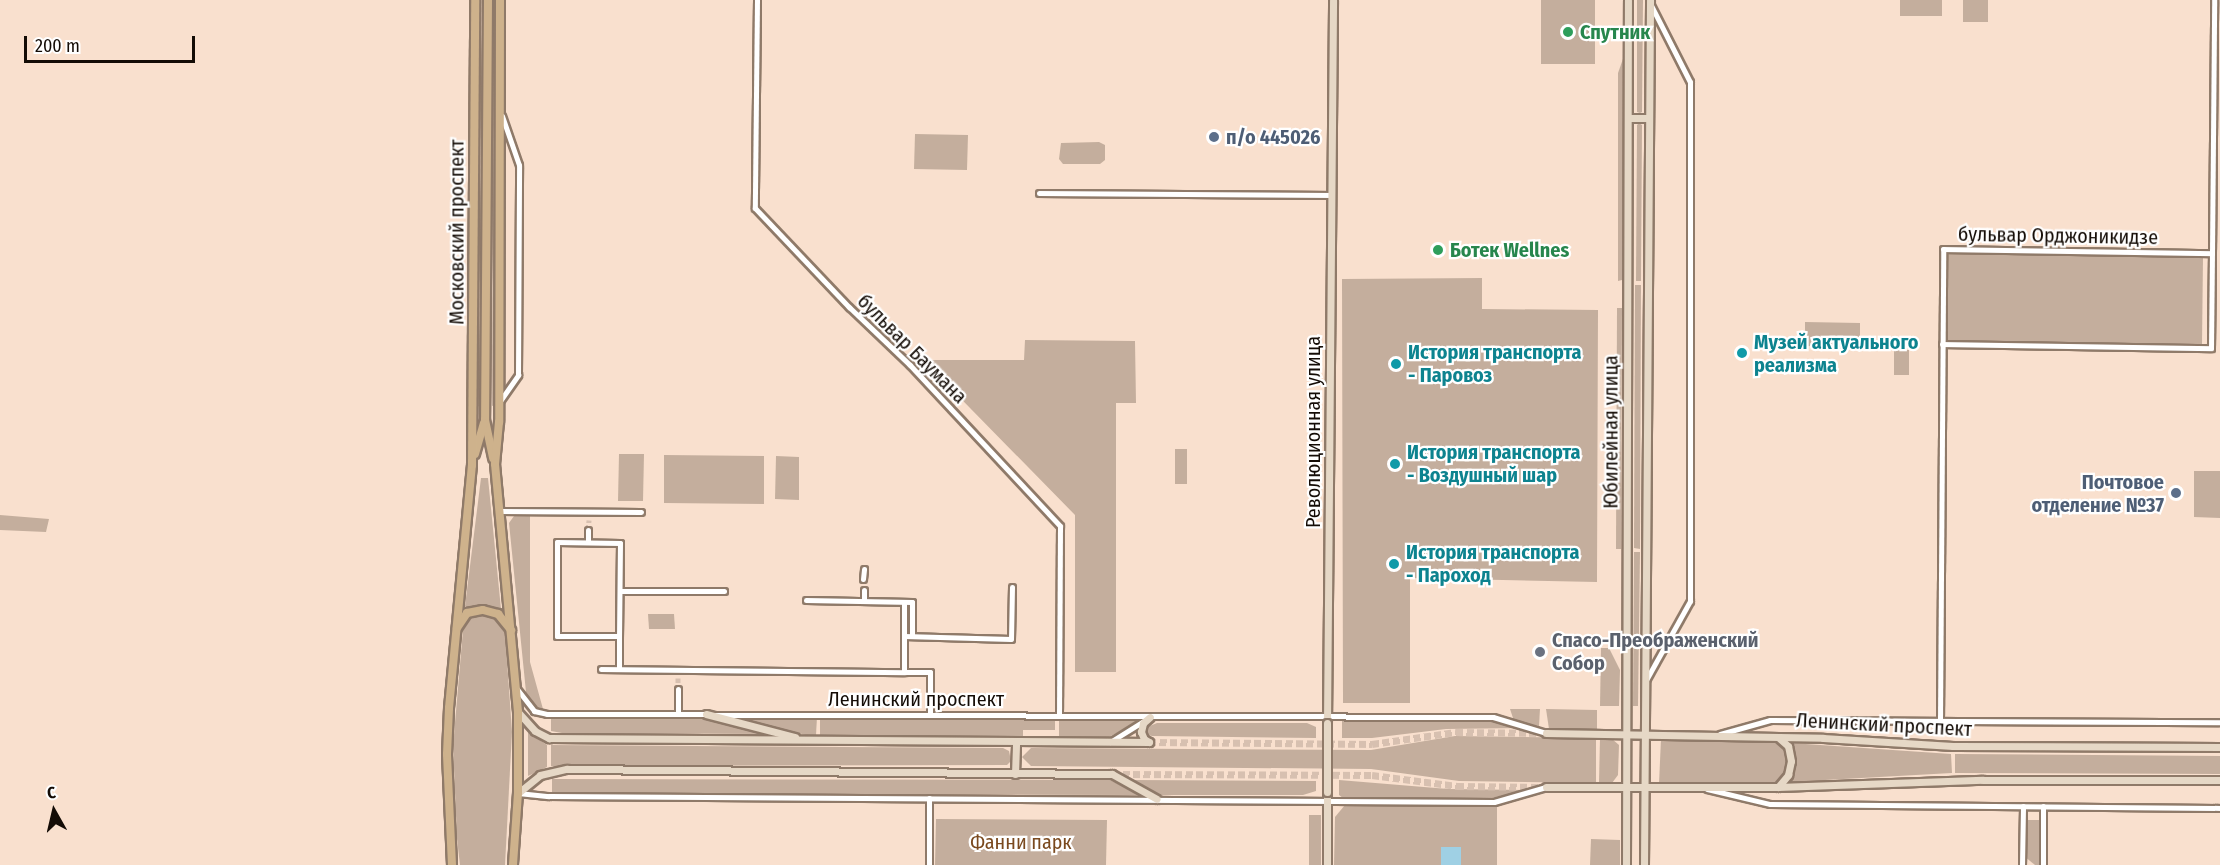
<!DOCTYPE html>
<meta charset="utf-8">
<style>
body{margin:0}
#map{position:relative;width:2220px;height:865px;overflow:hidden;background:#f9e0ce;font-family:"Fira Sans Condensed",sans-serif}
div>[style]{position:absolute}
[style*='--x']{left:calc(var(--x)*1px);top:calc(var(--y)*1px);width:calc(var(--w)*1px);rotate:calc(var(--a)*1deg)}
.green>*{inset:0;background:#c4ae9d}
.water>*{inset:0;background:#9fd0e4}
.street-tunnel>*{height:5px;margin-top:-2.5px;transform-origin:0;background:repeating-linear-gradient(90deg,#d7c0b0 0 5px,transparent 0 7.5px)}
.secondary-tunnel>*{height:7px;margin-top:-3.5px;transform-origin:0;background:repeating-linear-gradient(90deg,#d7c0b0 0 7px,transparent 0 10.5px)}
.roads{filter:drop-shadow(2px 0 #8f7a69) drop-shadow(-2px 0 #8f7a69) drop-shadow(0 2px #8f7a69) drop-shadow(0 -2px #8f7a69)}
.street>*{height:5px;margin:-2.5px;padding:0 2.5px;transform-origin:2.5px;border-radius:2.5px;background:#fff}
.secondary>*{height:7px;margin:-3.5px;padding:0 3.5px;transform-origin:3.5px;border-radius:3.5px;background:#e6d8c6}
.primary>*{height:8px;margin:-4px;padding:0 4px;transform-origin:4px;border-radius:4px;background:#ceb28c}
.bridges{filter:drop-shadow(2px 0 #8f7a69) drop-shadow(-2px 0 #8f7a69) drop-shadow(0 2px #8f7a69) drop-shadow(0 -2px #8f7a69)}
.secondary-bridge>*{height:7px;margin:-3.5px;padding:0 3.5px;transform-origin:3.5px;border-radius:3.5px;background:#e6d8c6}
.dots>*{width:16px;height:16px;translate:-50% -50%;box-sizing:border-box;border:3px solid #fff;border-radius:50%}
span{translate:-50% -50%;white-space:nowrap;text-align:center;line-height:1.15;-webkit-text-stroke:4.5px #fff;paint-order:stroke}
.leisure-label{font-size:20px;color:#27864d;font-weight:700}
.left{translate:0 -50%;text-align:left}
.service-label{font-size:20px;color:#4e5e75;font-weight:700}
.right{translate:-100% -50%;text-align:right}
.street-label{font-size:20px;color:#140c06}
.culture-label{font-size:20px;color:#0d838f;font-weight:700}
.worship-label{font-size:20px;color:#5b616d;font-weight:700}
.park-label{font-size:20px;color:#7a491e}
.north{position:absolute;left:24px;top:781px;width:60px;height:60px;-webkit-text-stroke:4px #fff;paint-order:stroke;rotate:352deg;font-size:16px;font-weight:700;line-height:24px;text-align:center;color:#140c06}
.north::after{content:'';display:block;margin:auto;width:21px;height:27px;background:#140c06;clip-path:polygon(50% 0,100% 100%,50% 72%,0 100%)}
.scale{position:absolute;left:24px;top:36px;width:171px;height:27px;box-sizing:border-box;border:3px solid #140c06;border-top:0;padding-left:8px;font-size:18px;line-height:21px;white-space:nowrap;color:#140c06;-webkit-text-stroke:4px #fff;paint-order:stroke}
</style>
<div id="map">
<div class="green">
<div style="clip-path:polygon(1541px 0,1595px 0,1595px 64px,1541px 64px)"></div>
<div style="clip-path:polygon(1637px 0,1643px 0,1642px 112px,1640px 113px,1637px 112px)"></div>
<div style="clip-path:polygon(1900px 0,1942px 0,1942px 16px,1900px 16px)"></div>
<div style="clip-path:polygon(1963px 0,1988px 0,1988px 22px,1963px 22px)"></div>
<div style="clip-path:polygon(493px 27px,497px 27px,495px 405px,492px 406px)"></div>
<div style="clip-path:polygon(478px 28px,481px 28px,479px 406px,477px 407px)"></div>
<div style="clip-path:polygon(1624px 56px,1622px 280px,1618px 281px,1618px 73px)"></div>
<div style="clip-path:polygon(1639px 123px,1642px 125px,1641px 281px,1636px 281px,1637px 125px)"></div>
<div style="clip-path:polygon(915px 134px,968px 135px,967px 170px,914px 169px)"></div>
<div style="clip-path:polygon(1099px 142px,1105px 145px,1105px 160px,1100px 164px,1063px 164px,1059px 159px,1061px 143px)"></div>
<div style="clip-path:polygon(1948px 254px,2203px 257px,2202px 344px,1947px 341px)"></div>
<div style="clip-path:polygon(1482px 278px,1482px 309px,1598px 310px,1597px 582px,1410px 578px,1410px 703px,1343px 703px,1342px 279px)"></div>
<div style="clip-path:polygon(1635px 285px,1641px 285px,1640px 549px,1634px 548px)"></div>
<div style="clip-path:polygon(1617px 308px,1622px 308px,1621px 549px,1616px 549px)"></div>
<div style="clip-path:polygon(1805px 322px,1860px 323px,1860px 347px,1805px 346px)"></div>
<div style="clip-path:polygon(1025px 340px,1135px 341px,1136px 403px,1116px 403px,1116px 672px,1075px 672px,1075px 515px,923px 360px,1024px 360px)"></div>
<div style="clip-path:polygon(1894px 350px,1909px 350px,1909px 375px,1894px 375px)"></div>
<div style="clip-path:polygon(1175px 449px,1187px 449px,1187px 484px,1175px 484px)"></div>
<div style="clip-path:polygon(619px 454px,644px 454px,643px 501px,618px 501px)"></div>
<div style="clip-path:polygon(664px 455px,764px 456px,764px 504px,664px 503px)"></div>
<div style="clip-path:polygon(776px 456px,799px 457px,799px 500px,775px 499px)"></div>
<div style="clip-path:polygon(2194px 471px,2220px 471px,2220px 518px,2194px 517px)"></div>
<div style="clip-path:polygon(481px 478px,488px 478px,501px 609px,486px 605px,468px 608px,465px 606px)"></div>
<div style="clip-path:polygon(530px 514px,530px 662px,543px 709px,532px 707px,527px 702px,509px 523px,514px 516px)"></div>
<div style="clip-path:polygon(0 515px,49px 519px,46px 532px,0 530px)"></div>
<div style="clip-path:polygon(1634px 552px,1640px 552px,1638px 706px,1633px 706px)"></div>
<div style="clip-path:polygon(480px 614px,495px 617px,505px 631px,512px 732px,505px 865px,460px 865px,457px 839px,453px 746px,463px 630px,467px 621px)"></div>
<div style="clip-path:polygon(648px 614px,674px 614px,675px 629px,649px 629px)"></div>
<div style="clip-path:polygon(1601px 648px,1609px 648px,1620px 670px,1619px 706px,1600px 706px)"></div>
<div style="clip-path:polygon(1510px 709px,1540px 709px,1539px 726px,1514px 721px)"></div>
<div style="clip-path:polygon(1546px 709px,1597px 710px,1597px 729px,1549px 729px)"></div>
<div style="clip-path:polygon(735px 717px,817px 717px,816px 735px,806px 735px)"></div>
<div style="clip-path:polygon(820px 717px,1055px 719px,1055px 730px,1023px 730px,1023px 736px,820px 735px)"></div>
<div style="clip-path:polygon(551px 719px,715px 719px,778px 734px,562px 733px,551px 731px)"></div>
<div style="clip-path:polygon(1059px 719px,1141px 720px,1109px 737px,1059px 736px)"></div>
<div style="clip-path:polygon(1342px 719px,1491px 720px,1523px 728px,1446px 729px,1372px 738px,1342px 738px)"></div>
<div style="clip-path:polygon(1157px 723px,1307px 723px,1316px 727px,1316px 738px,1152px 736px,1146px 734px,1145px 728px)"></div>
<div style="clip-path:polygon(528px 732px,547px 745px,547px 767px,528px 776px)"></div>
<div style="clip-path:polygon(1455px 736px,1596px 738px,1596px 783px,1459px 781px,1371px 769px,1031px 766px,1022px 757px,1031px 748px,1371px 750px)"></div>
<div style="clip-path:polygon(1600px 738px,1612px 739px,1619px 745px,1618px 775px,1612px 783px,1599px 783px)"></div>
<div style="clip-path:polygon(1661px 739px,1773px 739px,1785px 751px,1787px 766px,1782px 778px,1775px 784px,1659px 784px)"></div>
<div style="clip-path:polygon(1791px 743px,1951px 754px,1952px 773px,1789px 782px,1795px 772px,1797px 759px)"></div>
<div style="clip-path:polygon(551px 745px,1003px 748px,1009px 751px,1011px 761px,1007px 765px,551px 766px)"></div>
<div style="clip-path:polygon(1955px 754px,2220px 756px,2220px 774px,1955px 773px)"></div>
<div style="clip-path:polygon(552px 779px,1110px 780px,1140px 795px,552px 794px)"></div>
<div style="clip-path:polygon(1131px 780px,1316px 781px,1316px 791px,1303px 795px,1159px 795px)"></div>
<div style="clip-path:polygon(1339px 780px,1448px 789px,1524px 790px,1488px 799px,1343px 798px,1339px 795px)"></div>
<div style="clip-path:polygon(1345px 805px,1497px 807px,1497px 865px,1334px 865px,1335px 817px)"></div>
<div style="clip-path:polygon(1309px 815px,1321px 815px,1321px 865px,1309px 865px)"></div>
<div style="clip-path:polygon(936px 819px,1107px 820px,1106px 865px,935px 865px)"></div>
<div style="clip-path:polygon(2024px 820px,2041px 820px,2041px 865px,2035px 865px,2024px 856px)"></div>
<div style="clip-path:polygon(1591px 839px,1620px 840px,1620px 865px,1590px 865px)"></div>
</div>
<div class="water">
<div style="clip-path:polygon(1441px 847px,1461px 847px,1461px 865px,1441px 865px)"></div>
</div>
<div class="street-tunnel">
<div style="--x:588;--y:530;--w:10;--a:-84"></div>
<div style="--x:678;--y:678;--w:11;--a:90"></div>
</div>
<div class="secondary-tunnel">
<div style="--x:1149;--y:742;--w:223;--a:0.5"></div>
<div style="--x:1372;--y:744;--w:85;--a:-8.1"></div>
<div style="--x:1456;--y:732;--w:87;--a:0.7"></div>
<div style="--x:1112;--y:774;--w:260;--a:0.2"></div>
<div style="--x:1372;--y:775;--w:86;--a:7.4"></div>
<div style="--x:1457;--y:786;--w:86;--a:0.7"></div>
</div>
<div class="roads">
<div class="street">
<div style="--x:757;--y:0;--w:208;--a:90.6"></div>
<div style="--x:755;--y:208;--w:137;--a:46.5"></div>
<div style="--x:849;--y:307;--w:84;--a:43.6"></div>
<div style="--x:910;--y:365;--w:220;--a:47"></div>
<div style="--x:1060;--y:526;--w:190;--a:90.3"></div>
<div style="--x:1039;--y:193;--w:292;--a:0.4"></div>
<div style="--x:1942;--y:344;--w:269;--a:0.9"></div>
<div style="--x:2211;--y:348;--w:95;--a:-89.4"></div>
<div style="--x:500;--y:401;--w:32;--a:-55"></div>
<div style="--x:518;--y:375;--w:210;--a:-89.7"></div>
<div style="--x:519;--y:165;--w:52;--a:-109.1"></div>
<div style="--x:500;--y:511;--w:141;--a:0.4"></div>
<div style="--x:588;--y:530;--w:12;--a:90"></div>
<div style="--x:557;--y:542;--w:63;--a:0.9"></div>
<div style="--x:620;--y:543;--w:93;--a:90.6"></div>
<div style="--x:619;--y:636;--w:62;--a:180"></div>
<div style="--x:557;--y:636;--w:94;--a:-90"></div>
<div style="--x:863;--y:579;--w:10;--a:-84"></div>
<div style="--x:864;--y:590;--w:11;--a:90"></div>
<div style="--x:620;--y:591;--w:104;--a:0"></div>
<div style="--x:806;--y:600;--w:106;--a:1.1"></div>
<div style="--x:912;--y:602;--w:34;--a:90"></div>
<div style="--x:904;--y:602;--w:70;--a:90"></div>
<div style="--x:904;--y:672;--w:26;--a:0"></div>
<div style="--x:930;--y:672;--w:43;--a:90"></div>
<div style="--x:619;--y:636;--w:33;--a:90"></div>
<div style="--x:904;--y:636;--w:107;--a:1.6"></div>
<div style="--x:1011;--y:639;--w:52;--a:-88.9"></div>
<div style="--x:601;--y:669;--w:303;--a:0.6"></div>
<div style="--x:1646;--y:680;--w:90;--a:-60.9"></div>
<div style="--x:1690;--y:601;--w:519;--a:-90"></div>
<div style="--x:1690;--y:82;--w:86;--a:-116.9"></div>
<div style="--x:517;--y:689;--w:28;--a:52"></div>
<div style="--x:534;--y:711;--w:13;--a:13"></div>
<div style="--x:547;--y:714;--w:946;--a:0.18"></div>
<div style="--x:1493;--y:717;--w:55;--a:16.8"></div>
<div style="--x:678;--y:689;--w:25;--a:90"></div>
<div style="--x:1940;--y:721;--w:472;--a:-89.6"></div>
<div style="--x:1943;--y:249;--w:269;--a:0.9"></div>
<div style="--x:2212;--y:253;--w:253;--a:-89.5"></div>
<div style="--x:1720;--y:734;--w:52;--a:-15.6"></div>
<div style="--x:1770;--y:720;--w:450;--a:0.3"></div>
<div style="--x:1110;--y:742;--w:39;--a:-32"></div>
<div style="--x:1707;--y:789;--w:65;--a:13.4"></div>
<div style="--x:1770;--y:804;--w:450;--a:0.5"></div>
<div style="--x:518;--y:793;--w:31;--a:6"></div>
<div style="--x:549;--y:796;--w:945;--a:0.36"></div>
<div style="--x:1494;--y:802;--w:54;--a:-16.1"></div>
<div style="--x:929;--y:865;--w:67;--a:-90"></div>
<div style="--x:2022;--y:865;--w:59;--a:-89"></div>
<div style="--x:2043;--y:865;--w:59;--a:-90"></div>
</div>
<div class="secondary">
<div style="--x:1628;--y:118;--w:21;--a:0"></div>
<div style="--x:518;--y:712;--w:25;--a:48"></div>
<div style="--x:535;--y:731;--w:16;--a:27"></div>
<div style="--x:549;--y:738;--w:600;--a:0.38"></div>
<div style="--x:706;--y:714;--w:92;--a:14.5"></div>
<div style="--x:1327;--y:723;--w:723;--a:-89.52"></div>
<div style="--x:1546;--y:733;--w:277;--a:1"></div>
<div style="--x:1823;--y:738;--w:130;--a:3.5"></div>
<div style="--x:1953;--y:746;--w:267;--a:0.2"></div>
<div style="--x:1149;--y:742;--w:6;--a:-149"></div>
<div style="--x:1144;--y:739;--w:8;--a:-113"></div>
<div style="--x:1141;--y:732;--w:9;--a:-77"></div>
<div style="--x:1143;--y:723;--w:9;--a:-41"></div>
<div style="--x:1015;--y:774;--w:33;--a:-88"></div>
<div style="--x:1546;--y:787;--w:232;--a:0"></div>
<div style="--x:1778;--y:787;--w:205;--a:-2"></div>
<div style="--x:1983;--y:780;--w:237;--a:0"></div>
<div style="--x:1778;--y:787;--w:16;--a:-50"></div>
<div style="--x:1788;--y:775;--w:14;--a:-78"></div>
<div style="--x:1791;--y:761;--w:15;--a:-101"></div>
<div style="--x:1788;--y:746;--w:13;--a:-138"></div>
<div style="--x:1327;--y:792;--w:73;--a:90"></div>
<div style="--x:518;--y:793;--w:28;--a:-39"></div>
<div style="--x:540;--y:775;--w:28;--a:-13"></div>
<div style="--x:567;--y:769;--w:545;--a:0.53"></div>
<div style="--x:1112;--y:774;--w:51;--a:29.1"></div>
<div style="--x:1626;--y:865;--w:865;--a:-89.87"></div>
<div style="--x:1644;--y:865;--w:865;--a:-89.6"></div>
</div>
<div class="primary">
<div style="--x:488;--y:0;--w:420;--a:90.4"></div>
<div style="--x:485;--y:420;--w:39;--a:78"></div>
<div style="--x:500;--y:0;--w:422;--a:90.1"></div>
<div style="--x:499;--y:422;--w:42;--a:95.4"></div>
<div style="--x:495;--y:464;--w:249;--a:84.7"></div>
<div style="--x:518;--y:712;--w:81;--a:90"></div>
<div style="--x:518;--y:793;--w:72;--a:94"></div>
<div style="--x:475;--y:454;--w:32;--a:-74"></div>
<div style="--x:457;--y:628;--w:18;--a:-56"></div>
<div style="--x:467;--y:613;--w:16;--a:-11"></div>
<div style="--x:483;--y:610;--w:16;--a:15"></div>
<div style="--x:498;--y:614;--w:21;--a:51"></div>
<div style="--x:452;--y:865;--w:111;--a:-92.6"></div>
<div style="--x:447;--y:754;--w:46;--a:-87.5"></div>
<div style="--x:449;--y:708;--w:244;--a:-84.6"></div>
<div style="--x:472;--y:465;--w:465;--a:-89.6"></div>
</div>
</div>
<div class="bridges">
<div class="secondary-bridge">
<div style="--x:1327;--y:792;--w:69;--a:-90"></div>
</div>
</div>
<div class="dots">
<div style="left:1568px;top:32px;background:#2e9e5b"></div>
<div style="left:1214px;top:137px;background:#5c6f8a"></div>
<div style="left:1438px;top:250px;background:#2e9e5b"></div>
<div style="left:1742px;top:353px;background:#0f9aa8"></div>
<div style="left:1396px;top:364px;background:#0f9aa8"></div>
<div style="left:1395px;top:464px;background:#0f9aa8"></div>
<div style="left:2176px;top:493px;background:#5c6f8a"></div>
<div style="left:1394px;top:564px;background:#0f9aa8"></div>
<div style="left:1540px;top:652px;background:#6b7280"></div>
</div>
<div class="leisure-label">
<span class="left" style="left:1580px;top:32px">Спутник</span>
<span class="left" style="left:1450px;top:250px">Ботек Wellnes</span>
</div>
<div class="service-label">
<span class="left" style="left:1226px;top:137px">п/о 445026</span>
<span class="right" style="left:2164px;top:494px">Почтовое<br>отделение №37</span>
</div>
<div class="street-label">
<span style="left:457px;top:232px;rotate:-90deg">Московский проспект</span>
<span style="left:2058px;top:236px;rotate:1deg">бульвар Орджоникидзе</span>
<span style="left:912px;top:349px;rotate:45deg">бульвар Баумана</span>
<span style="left:1313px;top:432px;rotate:-90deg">Революционная улица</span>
<span style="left:1611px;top:432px;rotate:-90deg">Юбилейная улица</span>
<span style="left:916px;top:699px">Ленинский проспект</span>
<span style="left:1884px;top:725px;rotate:3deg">Ленинский проспект</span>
</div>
<div class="culture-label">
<span class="left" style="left:1754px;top:354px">Музей актуального<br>реализма</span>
<span class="left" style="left:1408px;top:364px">История транспорта<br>- Паровоз</span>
<span class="left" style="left:1407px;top:464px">История транспорта<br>- Воздушный шар</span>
<span class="left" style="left:1406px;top:564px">История транспорта<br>- Пароход</span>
</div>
<div class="worship-label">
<span class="left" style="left:1552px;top:652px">Спасо-Преображенский<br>Собор</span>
</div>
<div class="park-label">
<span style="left:1021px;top:842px">Фанни парк</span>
</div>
<div class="north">С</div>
<div class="scale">200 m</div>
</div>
